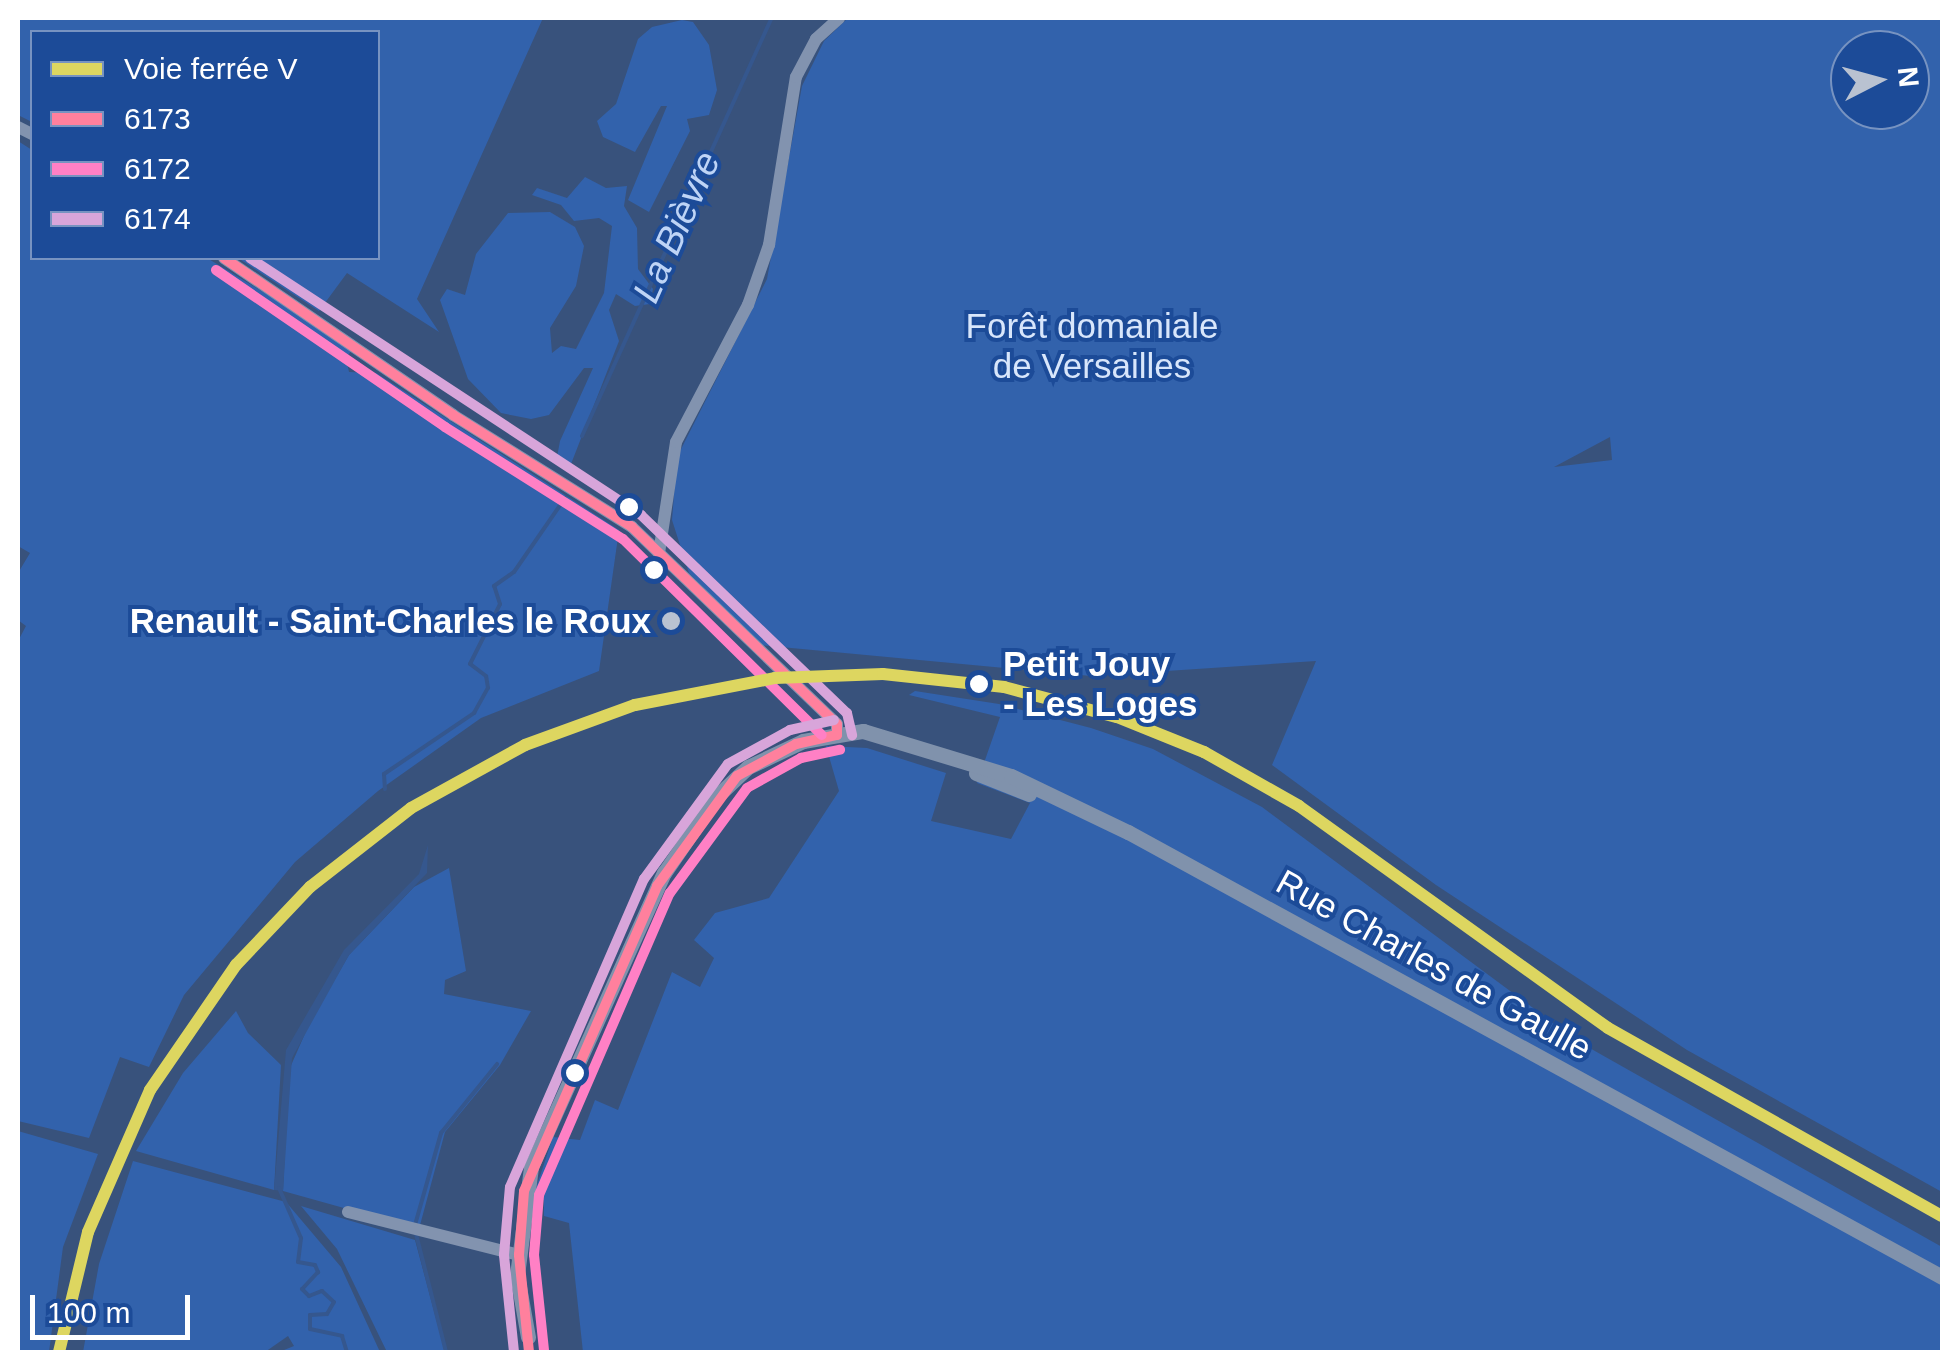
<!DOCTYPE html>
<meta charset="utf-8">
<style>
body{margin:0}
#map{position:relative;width:1960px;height:1370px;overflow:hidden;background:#38527c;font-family:Arial,sans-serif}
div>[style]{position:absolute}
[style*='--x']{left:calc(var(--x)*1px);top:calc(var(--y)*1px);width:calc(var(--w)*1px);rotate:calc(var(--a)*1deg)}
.green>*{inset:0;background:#3262ac}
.water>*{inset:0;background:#35578e}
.stream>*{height:4px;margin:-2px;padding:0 2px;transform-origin:2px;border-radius:2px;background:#35578e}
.minor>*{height:12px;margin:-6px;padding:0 6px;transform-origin:6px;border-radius:6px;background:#8293af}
.major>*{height:15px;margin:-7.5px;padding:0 7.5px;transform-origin:7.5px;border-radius:7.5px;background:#8092ac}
.bus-1>*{height:10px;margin:-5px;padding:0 5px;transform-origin:5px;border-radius:5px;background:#ff809d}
.bus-2>*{height:10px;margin:-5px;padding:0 5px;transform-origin:5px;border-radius:5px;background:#ff80c5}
.bus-3>*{height:10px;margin:-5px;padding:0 5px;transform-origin:5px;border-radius:5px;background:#d8a5da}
.rail-1>*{height:12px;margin:-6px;padding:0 6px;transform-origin:6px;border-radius:6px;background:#ddd660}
.dots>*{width:28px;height:28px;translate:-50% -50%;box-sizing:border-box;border:5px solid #1c4b98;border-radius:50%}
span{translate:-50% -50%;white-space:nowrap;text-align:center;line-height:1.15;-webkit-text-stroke:8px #1c4b98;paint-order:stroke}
.park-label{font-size:35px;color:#d8e6fb}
.poi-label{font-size:35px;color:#fff;font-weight:700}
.right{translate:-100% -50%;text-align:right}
.stop-label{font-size:35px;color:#fff;font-weight:700}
.left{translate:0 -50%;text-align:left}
.street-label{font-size:35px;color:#fff}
.water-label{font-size:38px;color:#bed4f6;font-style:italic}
.frame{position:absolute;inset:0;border:20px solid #fff;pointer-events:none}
.legend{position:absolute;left:30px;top:30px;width:350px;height:230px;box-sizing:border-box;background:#1c4b98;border:2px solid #7793c1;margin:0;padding:12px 18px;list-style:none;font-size:30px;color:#fff}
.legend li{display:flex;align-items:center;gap:20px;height:50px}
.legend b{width:50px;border:2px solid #7793c1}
.north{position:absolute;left:1830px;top:30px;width:100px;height:100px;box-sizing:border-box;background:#1c4b98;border:2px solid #7793c1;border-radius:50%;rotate:84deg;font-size:28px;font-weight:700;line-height:40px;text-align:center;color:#fff}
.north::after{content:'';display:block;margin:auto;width:35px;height:45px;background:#b9c2d1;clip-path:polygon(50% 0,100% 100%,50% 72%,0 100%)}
.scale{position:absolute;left:30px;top:1295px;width:160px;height:45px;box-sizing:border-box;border:5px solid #fff;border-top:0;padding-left:12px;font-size:30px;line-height:35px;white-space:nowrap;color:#fff;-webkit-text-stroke:8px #1c4b98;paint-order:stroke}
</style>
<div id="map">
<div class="green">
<div style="clip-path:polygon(18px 18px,543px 18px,417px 299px,439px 332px,347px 273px,319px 311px,238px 258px,378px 258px,378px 32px,32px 32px,32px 122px,18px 115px)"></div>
<div style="clip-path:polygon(evenodd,848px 18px,1942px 18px,1942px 1192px,1687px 1050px,1436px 885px,1272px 765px,1316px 661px,1091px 676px,760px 645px,689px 573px,672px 520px,677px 457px,767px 279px,802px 86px,824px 41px,848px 18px,1850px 50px,1910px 50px,1910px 110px,1850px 110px,1850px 50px,848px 18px,1610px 437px,1612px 460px,1554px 467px,1610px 437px)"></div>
<div style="clip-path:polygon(682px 20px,693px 22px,709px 45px,717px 90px,709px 115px,687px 119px,690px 131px,649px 212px,628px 200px,667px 106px,661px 106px,635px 152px,603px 137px,597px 121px,616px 104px,638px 39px,652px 27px)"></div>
<div style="clip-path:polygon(18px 141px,32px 150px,32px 258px,207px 258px,354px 347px,346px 358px,349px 372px,376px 373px,619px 530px,599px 671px,481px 718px,378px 791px,295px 862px,184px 995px,149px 1067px,120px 1057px,89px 1138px,18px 1121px,18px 641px,26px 626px,18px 620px,18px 573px,30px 553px,18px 546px)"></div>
<div style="clip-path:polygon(585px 177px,606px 188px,627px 186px,624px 206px,637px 228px,638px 269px,653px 289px,650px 304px,635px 306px,616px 294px,609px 310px,619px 341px,571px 464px,557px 457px,560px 441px,593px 368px,584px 368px,549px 415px,531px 419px,501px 413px,468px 379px,440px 300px,447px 289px,465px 295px,476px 254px,508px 213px,550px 212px,575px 227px,584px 246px,576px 286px,550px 328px,552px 353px,561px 346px,576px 349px,604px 293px,612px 226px,599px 218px,574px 221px,561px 205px,532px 195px,537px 188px,567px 198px)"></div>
<div style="clip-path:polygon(915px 691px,999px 704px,1091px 728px,1153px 749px,1262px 807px,1579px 1042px,1942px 1247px,1942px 1352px,583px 1352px,569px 1223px,544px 1216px,544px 1200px,533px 1197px,553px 1137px,580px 1140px,595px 1100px,618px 1110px,672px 972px,700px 987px,714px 958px,694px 940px,715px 913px,769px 898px,839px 791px,826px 746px,867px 748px,946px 773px,931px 821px,1011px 839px,1030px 803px,977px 783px,1000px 717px,909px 695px)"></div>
<div style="clip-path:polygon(449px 868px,466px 971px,445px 980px,444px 994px,531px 1011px,500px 1065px,445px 1132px,419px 1229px,283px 1191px,289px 1070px,311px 1020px,349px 955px,414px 887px)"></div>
<div style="clip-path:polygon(236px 1011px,248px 1033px,281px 1065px,274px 1190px,136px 1151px,183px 1073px)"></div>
<div style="clip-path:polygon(18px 1131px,98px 1154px,63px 1247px,49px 1352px,18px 1352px)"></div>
<div style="clip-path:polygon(133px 1161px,286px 1202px,341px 1267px,380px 1352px,279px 1352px,294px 1346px,288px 1336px,265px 1352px,83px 1352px,99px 1264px)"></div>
<div style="clip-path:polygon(301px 1206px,415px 1240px,445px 1352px,387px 1352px,337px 1249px)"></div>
</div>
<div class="water">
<div style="clip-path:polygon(428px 845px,427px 873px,349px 955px,292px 1058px,283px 1191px,274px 1190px,286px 1050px,344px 950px,419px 874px)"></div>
</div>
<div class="stream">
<div style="--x:582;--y:436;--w:459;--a:-65.6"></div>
<div style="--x:385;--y:789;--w:15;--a:-94"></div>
<div style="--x:384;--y:774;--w:109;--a:-34.1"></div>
<div style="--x:474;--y:713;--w:29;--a:-61"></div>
<div style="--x:488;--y:688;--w:12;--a:-99"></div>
<div style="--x:486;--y:676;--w:20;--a:-143"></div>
<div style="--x:470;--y:664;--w:67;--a:-63.4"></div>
<div style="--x:500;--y:604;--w:19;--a:-108"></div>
<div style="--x:494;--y:586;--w:24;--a:-35"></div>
<div style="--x:514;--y:572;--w:90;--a:-55.4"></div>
<div style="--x:279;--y:1188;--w:55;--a:66.3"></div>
<div style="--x:301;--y:1238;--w:24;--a:97"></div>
<div style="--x:298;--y:1262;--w:17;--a:10"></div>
<div style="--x:315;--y:1265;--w:8;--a:67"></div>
<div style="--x:318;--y:1272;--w:23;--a:133"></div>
<div style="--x:302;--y:1289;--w:10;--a:45"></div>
<div style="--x:309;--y:1296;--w:14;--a:-21"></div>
<div style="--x:322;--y:1291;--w:16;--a:43"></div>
<div style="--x:334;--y:1302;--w:14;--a:120"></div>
<div style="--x:327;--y:1314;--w:17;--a:177"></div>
<div style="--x:310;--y:1315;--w:14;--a:90"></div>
<div style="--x:310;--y:1329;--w:33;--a:12"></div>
<div style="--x:342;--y:1336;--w:17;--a:73"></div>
<div style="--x:415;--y:1225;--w:96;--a:-74.2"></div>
<div style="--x:441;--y:1133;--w:89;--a:-50.9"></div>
<div style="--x:416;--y:1234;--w:122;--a:75.7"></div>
</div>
<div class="minor">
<div style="--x:18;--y:127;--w:16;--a:27"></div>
<div style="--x:224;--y:258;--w:278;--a:34.4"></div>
<div style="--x:453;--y:415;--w:211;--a:32"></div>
<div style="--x:632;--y:527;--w:284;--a:43.9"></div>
<div style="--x:837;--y:724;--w:11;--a:90"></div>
<div style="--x:659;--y:553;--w:112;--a:-81.3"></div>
<div style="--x:676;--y:442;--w:155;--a:-62.3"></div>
<div style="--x:748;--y:305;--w:64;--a:-70.7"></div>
<div style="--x:769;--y:245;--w:170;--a:-80.9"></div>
<div style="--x:796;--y:77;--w:43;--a:-62.2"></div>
<div style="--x:816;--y:39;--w:31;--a:-42"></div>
<div style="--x:348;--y:1212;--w:176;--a:14.1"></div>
</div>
<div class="major">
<div style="--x:976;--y:773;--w:57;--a:21.6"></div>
<div style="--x:528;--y:1337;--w:63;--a:-100.1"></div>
<div style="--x:517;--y:1275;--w:109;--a:-82.6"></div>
<div style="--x:531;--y:1167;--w:323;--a:-65.7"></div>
<div style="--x:664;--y:873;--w:92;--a:-55.6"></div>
<div style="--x:716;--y:797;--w:44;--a:-43.2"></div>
<div style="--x:748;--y:767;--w:61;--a:-25.3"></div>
<div style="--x:803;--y:741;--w:61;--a:-9.5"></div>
<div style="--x:863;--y:731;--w:155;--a:16.9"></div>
<div style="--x:1011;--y:776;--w:130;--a:25.6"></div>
<div style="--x:1128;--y:832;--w:928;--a:28.66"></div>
</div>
<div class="bus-1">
<div style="--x:224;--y:258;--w:278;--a:34.4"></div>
<div style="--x:453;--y:415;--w:211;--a:32"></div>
<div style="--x:632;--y:527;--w:284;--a:43.9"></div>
<div style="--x:837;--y:724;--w:11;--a:90"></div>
<div style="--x:529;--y:1352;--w:98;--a:-95.9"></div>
<div style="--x:519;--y:1255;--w:64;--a:-85.5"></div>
<div style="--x:524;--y:1191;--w:333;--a:-66.4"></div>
<div style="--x:657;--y:886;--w:136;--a:-54"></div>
<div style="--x:737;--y:776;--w:67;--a:-28.5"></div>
<div style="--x:796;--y:744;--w:42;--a:-12.4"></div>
</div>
<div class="bus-2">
<div style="--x:216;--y:270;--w:278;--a:34.4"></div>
<div style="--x:445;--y:427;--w:210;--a:32.2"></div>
<div style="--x:623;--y:539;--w:279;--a:44.6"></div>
<div style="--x:544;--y:1350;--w:96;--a:-96"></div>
<div style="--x:534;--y:1255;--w:60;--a:-85.2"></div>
<div style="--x:539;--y:1195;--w:329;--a:-66.6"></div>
<div style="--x:670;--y:893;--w:130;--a:-53.7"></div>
<div style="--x:747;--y:788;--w:62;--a:-29.1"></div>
<div style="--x:801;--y:758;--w:40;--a:-12"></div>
</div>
<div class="bus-3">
<div style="--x:250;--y:258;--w:468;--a:33.3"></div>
<div style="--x:641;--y:515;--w:286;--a:43.9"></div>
<div style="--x:847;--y:713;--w:23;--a:77"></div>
<div style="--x:514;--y:1352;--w:98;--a:-95.9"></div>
<div style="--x:504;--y:1255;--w:68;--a:-85"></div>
<div style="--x:510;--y:1187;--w:336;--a:-66.5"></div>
<div style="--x:644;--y:879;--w:142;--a:-53.9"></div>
<div style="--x:728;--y:764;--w:71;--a:-28.7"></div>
<div style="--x:790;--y:730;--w:45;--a:-12.8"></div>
</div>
<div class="rail-1">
<div style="--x:59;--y:1352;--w:123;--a:-76.4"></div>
<div style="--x:88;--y:1232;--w:155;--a:-66.4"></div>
<div style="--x:150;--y:1090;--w:152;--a:-55.5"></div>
<div style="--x:236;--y:965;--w:108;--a:-46.5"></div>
<div style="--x:310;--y:887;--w:128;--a:-38"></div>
<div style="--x:411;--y:808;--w:130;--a:-28.9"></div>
<div style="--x:525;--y:745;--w:117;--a:-20"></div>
<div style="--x:635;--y:705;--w:143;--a:-10.9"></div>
<div style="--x:775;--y:678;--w:108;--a:-2.1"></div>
<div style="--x:883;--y:674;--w:122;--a:6.1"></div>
<div style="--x:1004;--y:687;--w:117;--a:14.9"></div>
<div style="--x:1117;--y:717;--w:94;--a:21.9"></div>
<div style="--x:1204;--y:752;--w:109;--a:29.6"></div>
<div style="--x:1299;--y:806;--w:380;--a:35.7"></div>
<div style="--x:1608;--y:1028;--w:383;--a:29.4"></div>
</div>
<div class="dots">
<div style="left:629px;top:507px;background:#fff"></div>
<div style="left:654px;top:570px;background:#fff"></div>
<div style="left:671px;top:621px;background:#b9c2d1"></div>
<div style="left:979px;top:684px;background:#fff"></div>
<div style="left:575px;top:1073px;background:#fff"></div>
</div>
<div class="park-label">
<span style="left:1092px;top:346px">Forêt domaniale<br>de Versailles</span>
</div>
<div class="poi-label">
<span class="right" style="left:651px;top:621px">Renault - Saint-Charles le Roux</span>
</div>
<div class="stop-label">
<span class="left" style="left:1003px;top:684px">Petit Jouy<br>- Les Loges</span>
</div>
<div class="street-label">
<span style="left:1434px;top:965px;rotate:29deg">Rue Charles de Gaulle</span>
</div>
<div class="water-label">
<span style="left:677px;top:227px;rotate:-66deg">La Bièvre</span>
</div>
<div class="frame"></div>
<ul class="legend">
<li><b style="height:12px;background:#ddd660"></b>Voie ferrée V</li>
<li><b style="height:12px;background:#ff809d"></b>6173</li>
<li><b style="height:12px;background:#ff80c5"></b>6172</li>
<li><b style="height:12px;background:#d8a5da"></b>6174</li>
</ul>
<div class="north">N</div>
<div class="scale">100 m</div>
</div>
